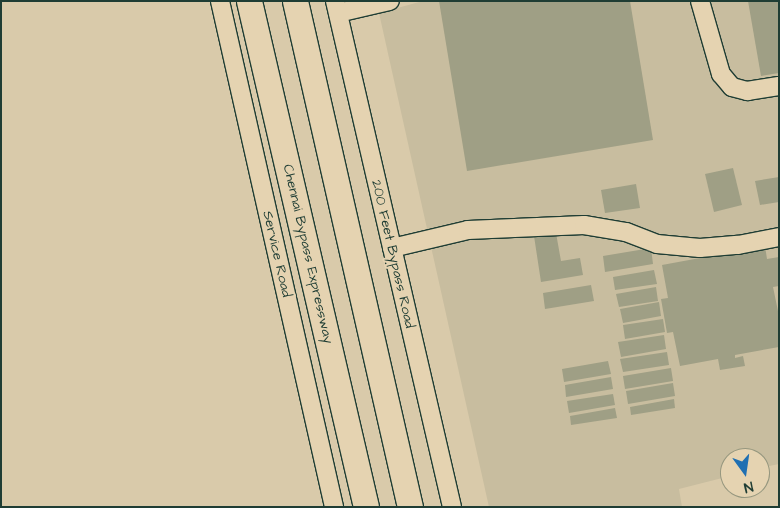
<!DOCTYPE html>
<style>
body{margin:0}
#map{position:relative;width:780px;height:508px;overflow:hidden;background:#d9caaa;font-family:"Architects Daughter",sans-serif}
div>[style]{position:absolute}
[style*='--x']{left:calc(var(--x)*1px);top:calc(var(--y)*1px);width:calc(var(--w)*1px);rotate:calc(var(--a)*1deg)}
.built>*{inset:0;background:#c8bd9f}
.building>*{inset:0;background:#9f9f85}
.roads{filter:drop-shadow(1px 0 #1f3d34) drop-shadow(-1px 0 #1f3d34) drop-shadow(0 1px #1f3d34) drop-shadow(0 -1px #1f3d34)}
.minor>*{height:18px;margin:-9px;padding:0 9px;transform-origin:9px;border-radius:9px;background:#e5d3b1}
.highway>*{height:25px;margin:-12.5px;padding:0 12.5px;transform-origin:12.5px;border-radius:12.5px;background:#e5d3b1}
span{translate:-50% -50%;white-space:nowrap;text-align:center;line-height:1.15;-webkit-text-stroke:4px #e5d3b1;paint-order:stroke}
.street-label{font-size:14px;color:#1f3d34}
.frame{position:absolute;inset:0;border:2px solid #1f3d34;pointer-events:none}
.north{position:absolute;left:720px;top:448px;width:50px;height:50px;box-sizing:border-box;background:#e5d3b1;border:1px solid #96977f;border-radius:50%;rotate:166deg;font-size:14px;font-weight:700;line-height:20px;text-align:center;color:#1f3d34}
.north::after{content:'';display:block;margin:auto;width:18px;height:22px;background:#1f6fb2;clip-path:polygon(50% 0,100% 100%,50% 72%,0 100%)}
</style>
<div id="map">
<div class="built">
<div style="clip-path:polygon(423px 1px,779px 1px,779px 464px,760px 468px,760px 458px,730px 458px,730px 476px,679px 489px,682px 507px,489px 507px,379px 13px)"></div>
</div>
<div class="building">
<div style="clip-path:polygon(439px 1px,630px 1px,653px 140px,467px 171px)"></div>
<div style="clip-path:polygon(748px 1px,779px 1px,779px 73px,761px 76px)"></div>
<div style="clip-path:polygon(733px 168px,742px 205px,714px 212px,705px 174px)"></div>
<div style="clip-path:polygon(779px 177px,779px 202px,760px 205px,755px 181px)"></div>
<div style="clip-path:polygon(636px 184px,640px 208px,605px 213px,601px 190px)"></div>
<div style="clip-path:polygon(556px 233px,561px 261px,580px 258px,583px 275px,541px 282px,534px 236px)"></div>
<div style="clip-path:polygon(765px 246px,767px 259px,779px 257px,779px 286px,773px 287px,779px 316px,779px 347px,735px 355px,735px 358px,743px 356px,745px 366px,720px 370px,718px 359px,680px 366px,673px 332px,667px 333px,661px 299px,668px 298px,662px 265px)"></div>
<div style="clip-path:polygon(651px 248px,653px 264px,605px 272px,603px 256px)"></div>
<div style="clip-path:polygon(654px 270px,657px 284px,615px 290px,613px 277px)"></div>
<div style="clip-path:polygon(591px 285px,594px 301px,545px 309px,543px 293px)"></div>
<div style="clip-path:polygon(656px 287px,658px 301px,619px 307px,616px 294px)"></div>
<div style="clip-path:polygon(659px 302px,661px 316px,623px 323px,620px 309px)"></div>
<div style="clip-path:polygon(663px 319px,665px 332px,625px 339px,623px 325px)"></div>
<div style="clip-path:polygon(664px 335px,666px 349px,621px 357px,618px 342px)"></div>
<div style="clip-path:polygon(667px 352px,669px 365px,623px 372px,620px 359px)"></div>
<div style="clip-path:polygon(608px 361px,611px 374px,564px 382px,562px 369px)"></div>
<div style="clip-path:polygon(671px 368px,673px 381px,625px 389px,623px 376px)"></div>
<div style="clip-path:polygon(611px 377px,613px 389px,566px 397px,565px 385px)"></div>
<div style="clip-path:polygon(673px 383px,675px 396px,628px 404px,626px 391px)"></div>
<div style="clip-path:polygon(613px 394px,615px 405px,569px 413px,567px 401px)"></div>
<div style="clip-path:polygon(674px 399px,675px 408px,631px 415px,630px 407px)"></div>
<div style="clip-path:polygon(615px 408px,617px 418px,571px 425px,570px 416px)"></div>
</div>
<div class="roads">
<div class="minor">
<div style="--x:220;--y:1;--w:519;--a:77.3"></div>
<div style="--x:335;--y:1;--w:519;--a:76.98"></div>
<div style="--x:700;--y:1;--w:76;--a:74"></div>
<div style="--x:721;--y:74;--w:17;--a:50"></div>
<div style="--x:732;--y:87;--w:16;--a:15"></div>
<div style="--x:747;--y:91;--w:32;--a:-9"></div>
<div style="--x:338;--y:13;--w:53;--a:-13"></div>
<div style="--x:392;--y:248;--w:78;--a:-13.3"></div>
<div style="--x:468;--y:230;--w:116;--a:-2.5"></div>
<div style="--x:584;--y:225;--w:43;--a:9.5"></div>
<div style="--x:626;--y:232;--w:33;--a:21"></div>
<div style="--x:657;--y:244;--w:43;--a:5.3"></div>
<div style="--x:700;--y:248;--w:38;--a:-5"></div>
<div style="--x:738;--y:245;--w:42;--a:-11"></div>
</div>
<div class="highway">
<div style="--x:249;--y:1;--w:519;--a:76.98"></div>
<div style="--x:295;--y:1;--w:519;--a:77.2"></div>
</div>
</div>
<div class="street-label">
<span style="left:277px;top:254px;rotate:77deg">Service Road</span>
<span style="left:308px;top:254px;rotate:77deg">Chennai Bypass Expressway</span>
<span style="left:393px;top:254px;rotate:77deg">200 Feet Bypass Road</span>
</div>
<div class="frame"></div>
<div class="north">N</div>
</div>
